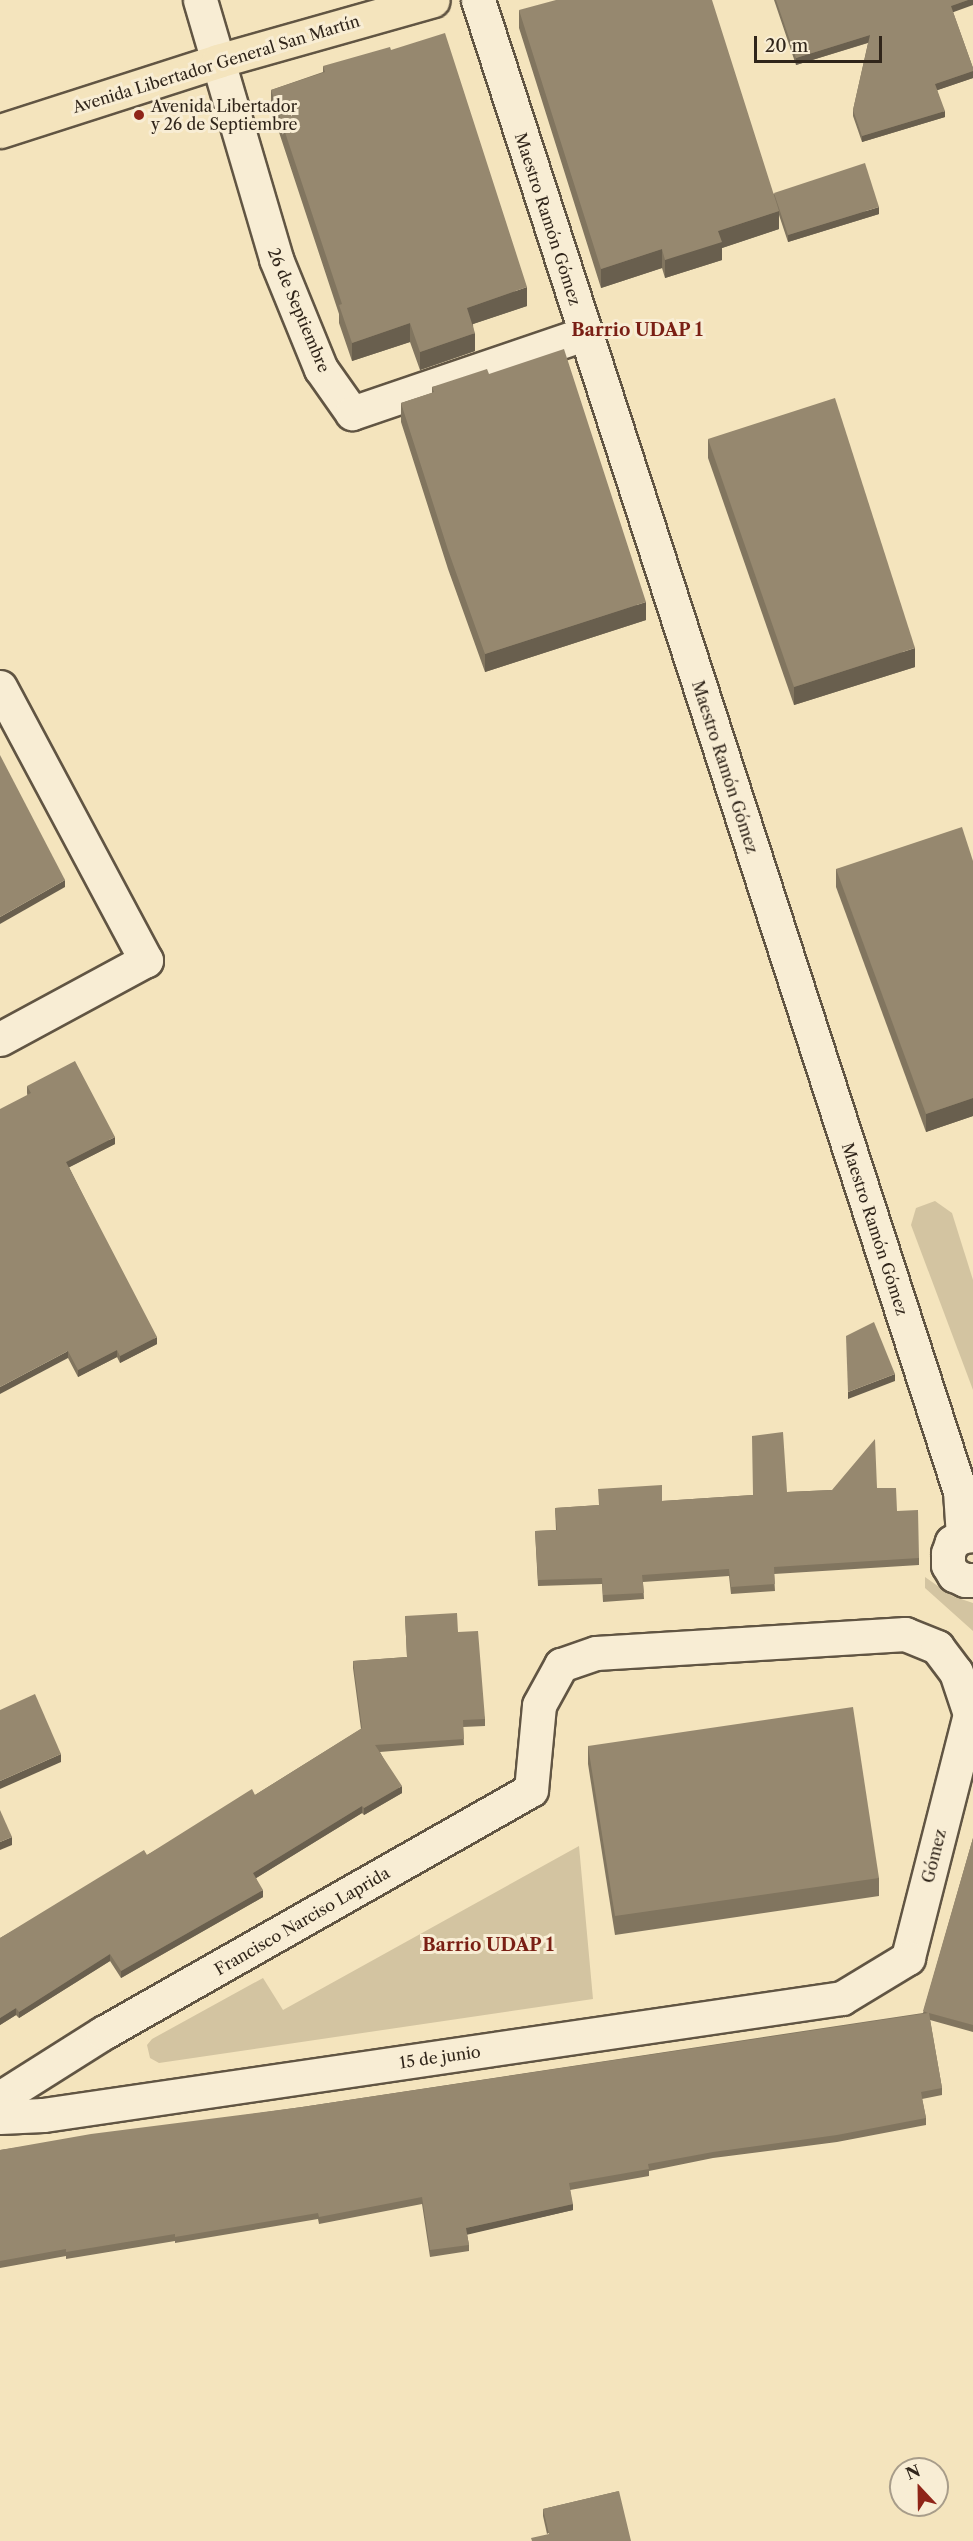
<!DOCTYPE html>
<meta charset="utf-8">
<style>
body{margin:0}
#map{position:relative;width:973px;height:2541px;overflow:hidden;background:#f4e4bd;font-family:"Libre Caslon Text",serif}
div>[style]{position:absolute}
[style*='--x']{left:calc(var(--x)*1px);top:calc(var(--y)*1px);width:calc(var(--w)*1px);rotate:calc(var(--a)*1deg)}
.green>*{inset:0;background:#d3c4a1}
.roads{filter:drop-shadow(2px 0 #615543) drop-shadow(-2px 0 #615543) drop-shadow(0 2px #615543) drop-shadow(0 -2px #615543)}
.minor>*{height:33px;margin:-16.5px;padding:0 16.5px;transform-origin:16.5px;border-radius:16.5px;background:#f8edd4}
.major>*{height:33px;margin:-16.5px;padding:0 16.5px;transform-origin:16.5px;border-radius:16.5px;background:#f4e4bd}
.wall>*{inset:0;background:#81755f}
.shaded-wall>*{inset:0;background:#695f4e}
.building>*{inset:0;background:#96886f}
.dots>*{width:16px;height:16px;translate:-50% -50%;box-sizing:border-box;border:3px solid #f8edd4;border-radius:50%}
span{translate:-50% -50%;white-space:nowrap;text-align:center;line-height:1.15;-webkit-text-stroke:6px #f8edd4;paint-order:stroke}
.street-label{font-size:16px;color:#30251a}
.poi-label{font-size:16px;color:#30251a}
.left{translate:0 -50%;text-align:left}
.neighbourhood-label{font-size:18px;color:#7a1f14;font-weight:700}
.north{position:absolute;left:889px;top:2457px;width:60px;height:60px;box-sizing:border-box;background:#f8edd4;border:2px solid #a89d8a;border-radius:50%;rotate:338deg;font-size:16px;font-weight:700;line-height:24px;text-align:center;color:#30251a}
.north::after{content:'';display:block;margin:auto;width:21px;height:27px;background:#8f2418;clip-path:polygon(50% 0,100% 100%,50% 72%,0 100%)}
.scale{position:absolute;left:754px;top:36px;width:128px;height:27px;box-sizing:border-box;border:3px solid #30251a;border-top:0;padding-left:8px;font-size:18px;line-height:21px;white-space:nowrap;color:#30251a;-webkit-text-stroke:4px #f8edd4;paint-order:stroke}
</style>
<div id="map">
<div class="green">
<div style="clip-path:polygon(935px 1201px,952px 1213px,973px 1280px,973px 1390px,911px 1225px,916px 1208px)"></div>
<div style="clip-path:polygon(925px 1577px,952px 1596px,973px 1603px,973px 1631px,925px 1588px)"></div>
<div style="clip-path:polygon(579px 1846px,593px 1999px,159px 2063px,150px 2058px,147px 2045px,152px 2039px,263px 1978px,283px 2010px)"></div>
</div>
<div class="roads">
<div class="minor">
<div style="--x:200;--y:0;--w:270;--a:73.6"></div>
<div style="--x:276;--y:259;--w:119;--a:67.8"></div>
<div style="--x:321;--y:369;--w:54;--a:54.8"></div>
<div style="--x:352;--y:413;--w:245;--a:-18.8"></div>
<div style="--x:478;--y:0;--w:1567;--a:72.09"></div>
<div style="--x:960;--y:1491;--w:45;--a:86.2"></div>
<div style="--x:0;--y:687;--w:310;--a:61.9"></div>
<div style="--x:146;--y:960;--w:166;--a:151.6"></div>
<div style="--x:973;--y:1535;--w:10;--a:174"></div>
<div style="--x:963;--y:1536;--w:13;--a:151"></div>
<div style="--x:952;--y:1542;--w:12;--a:110"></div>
<div style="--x:948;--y:1553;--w:12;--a:90"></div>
<div style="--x:948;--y:1565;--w:12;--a:59"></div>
<div style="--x:954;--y:1575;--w:12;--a:24"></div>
<div style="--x:965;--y:1580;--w:8;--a:0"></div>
<div style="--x:0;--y:2098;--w:122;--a:-32.3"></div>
<div style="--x:103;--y:2033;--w:492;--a:-29.6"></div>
<div style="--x:531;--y:1790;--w:85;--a:-84.6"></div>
<div style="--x:539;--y:1705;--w:46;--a:-61.2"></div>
<div style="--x:561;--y:1665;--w:37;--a:-19"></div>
<div style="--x:596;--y:1653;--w:310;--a:-3.5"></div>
<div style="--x:905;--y:1634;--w:35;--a:22"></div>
<div style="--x:937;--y:1647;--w:31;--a:53"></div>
<div style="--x:956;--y:1672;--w:44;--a:71.6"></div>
<div style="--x:970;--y:1714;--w:252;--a:104.3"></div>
<div style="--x:908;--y:1958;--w:77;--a:148.8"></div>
<div style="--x:842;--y:1998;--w:808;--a:171.67"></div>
<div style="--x:43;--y:2115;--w:43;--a:177.3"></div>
</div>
<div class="major">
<div style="--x:0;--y:131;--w:229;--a:-17.8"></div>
<div style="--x:218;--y:61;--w:223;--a:-15.8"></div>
</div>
</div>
<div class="wall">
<div style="clip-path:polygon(774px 0,973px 0,953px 12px,973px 68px,973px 78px,937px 90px,945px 117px,862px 142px,853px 116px,853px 110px,868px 43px,796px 65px)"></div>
<div style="clip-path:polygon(519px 10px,774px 194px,879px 214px,788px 242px,779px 215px,779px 229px,722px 248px,722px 260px,665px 278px,662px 268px,601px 288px,519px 28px)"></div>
<div style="clip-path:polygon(323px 66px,527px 306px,473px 324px,475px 351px,420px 370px,410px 342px,352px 361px,339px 323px,339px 314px,271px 108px,271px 90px,323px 72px)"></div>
<div style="clip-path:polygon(489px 374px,646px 620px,485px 672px,448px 569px,401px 422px,401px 403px,432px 393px,432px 387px)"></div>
<div style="clip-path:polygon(708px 439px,915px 667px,794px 705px,708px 458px)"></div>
<div style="clip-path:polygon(973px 861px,973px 1116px,926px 1132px,836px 887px,836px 869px)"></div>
<div style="clip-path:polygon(27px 1086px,115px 1144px,69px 1167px,157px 1344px,120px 1363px,117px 1357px,78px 1377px,68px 1358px,27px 1093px)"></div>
<div style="clip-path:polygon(877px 1488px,897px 1511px,919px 1558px,919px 1565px,774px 1574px,775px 1591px,731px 1594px,729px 1576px,643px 1582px,644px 1599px,603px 1602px,602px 1584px,538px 1586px,535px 1531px,556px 1530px,555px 1508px,753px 1495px,787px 1492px)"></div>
<div style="clip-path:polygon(405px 1616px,458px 1632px,485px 1719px,485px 1726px,463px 1727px,464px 1745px,380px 1752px,402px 1793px,364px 1815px,362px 1813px,256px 1878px,263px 1897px,121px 1978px,110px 1961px,19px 2018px,16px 2015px,0 2025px,0 1938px,147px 1855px,255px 1795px,361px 1729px,353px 1668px,353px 1661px,407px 1657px)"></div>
<div style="clip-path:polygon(588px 1746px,879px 1878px,879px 1896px,615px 1935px,588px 1764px)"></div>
<div style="clip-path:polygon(973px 1838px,973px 2032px,930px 2020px,942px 2088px,942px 2095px,922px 2099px,926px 2118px,926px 2125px,837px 2142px,713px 2158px,649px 2171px,649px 2176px,570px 2190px,573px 2210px,467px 2234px,469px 2245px,469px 2251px,430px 2257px,422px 2204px,319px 2224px,318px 2219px,175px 2243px,175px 2241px,66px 2259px,66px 2256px,0 2268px,0 2150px,302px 2107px,923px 2013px)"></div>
<div style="clip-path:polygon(619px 2491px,547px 2534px,543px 2516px,543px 2509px)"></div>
</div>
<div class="shaded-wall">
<div style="clip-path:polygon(968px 0,973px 0,973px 5px,951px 13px,951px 6px)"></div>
<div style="clip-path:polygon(870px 35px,870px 42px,796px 65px,796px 58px)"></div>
<div style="clip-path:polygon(973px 71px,973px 78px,935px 91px,935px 84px)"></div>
<div style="clip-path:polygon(945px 111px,945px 117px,862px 142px,862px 136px)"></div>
<div style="clip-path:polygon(879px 207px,879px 214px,788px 242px,788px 235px)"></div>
<div style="clip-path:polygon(779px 211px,779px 229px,722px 248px,722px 260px,665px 278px,665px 260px,718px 231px)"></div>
<div style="clip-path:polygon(662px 249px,662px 268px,601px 288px,601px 269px)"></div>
<div style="clip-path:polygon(527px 287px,527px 306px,467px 326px,467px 308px)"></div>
<div style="clip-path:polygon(410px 323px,410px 342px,352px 361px,352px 343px)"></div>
<div style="clip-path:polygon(475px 333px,475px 351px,420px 370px,420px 352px)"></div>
<div style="clip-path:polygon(646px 602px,646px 620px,485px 672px,485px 654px)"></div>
<div style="clip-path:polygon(915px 648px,915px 667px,794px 705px,794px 687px)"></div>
<div style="clip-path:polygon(65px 880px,65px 887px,0 924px,0 917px)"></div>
<div style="clip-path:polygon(973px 1098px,973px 1116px,926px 1132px,926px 1114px)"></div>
<div style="clip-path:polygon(115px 1137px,115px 1144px,66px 1169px,66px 1162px)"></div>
<div style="clip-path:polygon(157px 1337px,157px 1344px,120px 1363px,120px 1356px)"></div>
<div style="clip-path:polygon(117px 1350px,117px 1357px,78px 1377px,78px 1370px)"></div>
<div style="clip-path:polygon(68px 1351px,68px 1358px,0 1394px,0 1387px)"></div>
<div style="clip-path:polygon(895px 1374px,895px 1381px,848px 1399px,848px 1392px)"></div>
<div style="clip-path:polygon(61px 1754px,61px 1762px,0 1789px,0 1781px)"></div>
<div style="clip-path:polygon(402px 1786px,402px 1793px,364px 1815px,364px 1808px)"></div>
<div style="clip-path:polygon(362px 1806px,362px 1813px,253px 1880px,253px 1873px)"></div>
<div style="clip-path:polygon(12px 1837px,12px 1845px,0 1850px,0 1842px)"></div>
<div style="clip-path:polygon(263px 1890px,263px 1897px,121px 1978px,121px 1971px)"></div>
<div style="clip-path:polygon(110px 1954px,110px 1961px,19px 2018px,19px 2012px)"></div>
<div style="clip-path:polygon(16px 2008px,16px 2015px,0 2025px,0 2018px)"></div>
<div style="clip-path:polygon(573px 2204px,573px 2210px,466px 2235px,466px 2228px)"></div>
</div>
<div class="building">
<div style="clip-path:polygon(556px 0,712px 0,779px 211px,718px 231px,722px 242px,665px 260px,662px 249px,601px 269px,519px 10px)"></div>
<div style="clip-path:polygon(776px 0,968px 0,951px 6px,973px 68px,973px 71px,935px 84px,945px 111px,862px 136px,853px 110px,870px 35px,796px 58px)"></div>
<div style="clip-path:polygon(445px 33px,527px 287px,467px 308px,475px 333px,420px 352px,410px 323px,352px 343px,339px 305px,342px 304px,271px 90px,325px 72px,323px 66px,390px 47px,391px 50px)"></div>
<div style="clip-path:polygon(865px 163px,879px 207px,788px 235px,774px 193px)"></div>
<div style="clip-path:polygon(564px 349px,646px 602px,485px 654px,448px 550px,401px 403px,434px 392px,432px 387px,487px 369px,489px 374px)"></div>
<div style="clip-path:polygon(835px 398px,915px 648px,794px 687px,708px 439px)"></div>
<div style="clip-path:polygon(0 755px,65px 880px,0 917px)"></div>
<div style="clip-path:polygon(962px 827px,973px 861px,973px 1098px,926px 1114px,836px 869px)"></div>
<div style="clip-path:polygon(75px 1061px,115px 1137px,66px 1162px,157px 1337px,120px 1356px,117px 1350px,78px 1370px,68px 1351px,0 1387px,0 1109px,31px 1093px,27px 1086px)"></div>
<div style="clip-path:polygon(874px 1322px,895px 1374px,848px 1392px,846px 1336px)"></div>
<div style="clip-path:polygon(783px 1432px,787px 1492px,832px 1490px,875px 1439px,877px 1488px,896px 1488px,897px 1511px,918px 1510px,919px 1558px,774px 1567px,775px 1584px,731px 1587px,729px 1569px,642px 1575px,644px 1593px,603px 1595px,602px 1578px,538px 1580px,535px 1531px,557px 1530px,555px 1508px,599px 1505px,598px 1489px,662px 1485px,662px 1501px,753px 1495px,752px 1436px)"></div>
<div style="clip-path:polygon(457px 1613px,458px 1632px,478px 1631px,485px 1719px,463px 1720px,464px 1739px,375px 1745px,402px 1786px,364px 1808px,362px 1806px,253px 1873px,263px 1890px,121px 1971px,110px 1954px,19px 2012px,16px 2008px,0 2018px,0 1938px,144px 1850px,147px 1855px,252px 1789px,255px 1795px,362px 1728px,353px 1661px,407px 1657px,405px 1616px)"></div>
<div style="clip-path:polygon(35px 1694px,61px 1754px,0 1781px,0 1710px)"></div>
<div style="clip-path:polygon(853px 1707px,879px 1878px,615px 1916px,588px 1746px)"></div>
<div style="clip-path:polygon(0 1810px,12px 1837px,0 1842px)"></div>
<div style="clip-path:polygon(973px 1838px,973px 2025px,929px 2013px,942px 2088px,921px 2092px,926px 2118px,837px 2135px,713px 2152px,648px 2164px,649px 2169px,569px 2183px,573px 2204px,466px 2228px,469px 2245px,430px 2250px,422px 2197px,319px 2217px,318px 2213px,175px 2237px,175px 2234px,66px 2252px,66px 2249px,0 2261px,0 2150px,91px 2134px,302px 2107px,928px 2013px,923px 2011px)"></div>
<div style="clip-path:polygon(619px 2491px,631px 2541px,532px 2541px,531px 2538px,549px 2534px,543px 2509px)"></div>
</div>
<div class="dots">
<div style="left:139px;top:115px;background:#8f2418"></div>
</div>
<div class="street-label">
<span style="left:216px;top:64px;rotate:-17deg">Avenida Libertador General San Martín</span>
<span style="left:548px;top:219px;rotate:72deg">Maestro Ramón Gómez</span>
<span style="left:299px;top:310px;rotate:67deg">26 de Septiembre</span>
<span style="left:725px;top:767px;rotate:72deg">Maestro Ramón Gómez</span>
<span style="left:875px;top:1229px;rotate:72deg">Maestro Ramón Gómez</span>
<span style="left:934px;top:1856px;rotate:-76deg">Gómez</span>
<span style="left:302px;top:1921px;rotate:-30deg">Francisco Narciso Laprida</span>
<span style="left:440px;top:2057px;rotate:-8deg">15 de junio</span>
</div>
<div class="poi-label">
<span class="left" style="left:151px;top:115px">Avenida Libertador<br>y 26 de Septiembre</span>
</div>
<div class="neighbourhood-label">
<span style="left:637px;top:330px">Barrio UDAP 1</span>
<span style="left:488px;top:1945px">Barrio UDAP 1</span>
</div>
<div class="north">N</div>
<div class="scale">20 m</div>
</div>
